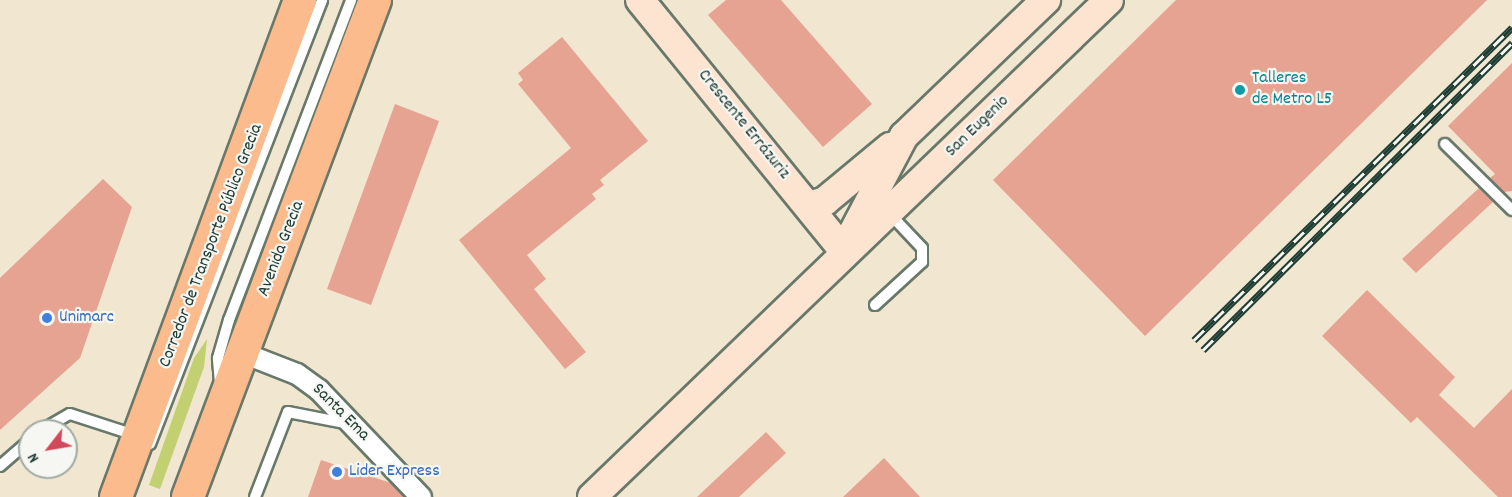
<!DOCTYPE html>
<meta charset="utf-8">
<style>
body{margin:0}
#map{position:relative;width:1512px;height:497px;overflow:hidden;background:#f1e6cf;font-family:Dekko,sans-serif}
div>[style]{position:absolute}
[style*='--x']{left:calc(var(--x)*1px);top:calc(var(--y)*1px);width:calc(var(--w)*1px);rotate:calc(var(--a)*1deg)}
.green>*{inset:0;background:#c2d072}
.building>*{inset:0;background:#e7a392}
.roads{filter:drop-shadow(2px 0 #68786a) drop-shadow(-2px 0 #68786a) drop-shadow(0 2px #68786a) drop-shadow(0 -2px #68786a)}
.service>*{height:10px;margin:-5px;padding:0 5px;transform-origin:5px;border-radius:5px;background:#fff}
.minor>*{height:20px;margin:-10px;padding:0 10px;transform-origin:10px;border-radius:10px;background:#fff}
.secondary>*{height:28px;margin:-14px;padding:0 14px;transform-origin:14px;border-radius:14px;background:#fde4d1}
.primary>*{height:32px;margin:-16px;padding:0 16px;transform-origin:16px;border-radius:16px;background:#fbbb8c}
.rail>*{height:7px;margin-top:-3.5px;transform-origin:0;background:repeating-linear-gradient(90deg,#f6f6f2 0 14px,#1f3d34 0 28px);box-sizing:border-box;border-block:2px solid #1f3d34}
.dots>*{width:16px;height:16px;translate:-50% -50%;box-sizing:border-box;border:3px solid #f6f6f2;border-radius:50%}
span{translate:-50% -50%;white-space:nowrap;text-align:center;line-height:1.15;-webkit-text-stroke:4.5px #f6f6f2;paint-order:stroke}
.culture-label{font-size:18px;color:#0d838f}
.left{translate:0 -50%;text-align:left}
.street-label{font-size:18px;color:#1f3d34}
.shop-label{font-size:18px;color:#366cbe}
.north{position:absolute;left:18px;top:419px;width:60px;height:60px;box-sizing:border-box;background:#f6f6f2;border:2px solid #a0aca6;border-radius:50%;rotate:239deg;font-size:16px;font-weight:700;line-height:24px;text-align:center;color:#1f3d34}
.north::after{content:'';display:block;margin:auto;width:21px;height:27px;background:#d1495b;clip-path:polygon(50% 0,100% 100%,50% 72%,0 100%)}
</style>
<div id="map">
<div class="green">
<div style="clip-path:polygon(207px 339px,204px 367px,160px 489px,149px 485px,194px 358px)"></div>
</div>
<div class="building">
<div style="clip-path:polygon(726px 0,781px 0,872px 104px,823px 147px,708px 15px)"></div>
<div style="clip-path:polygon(1176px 0,1487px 0,1145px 336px,993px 180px)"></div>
<div style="clip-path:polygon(562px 37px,648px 141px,600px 180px,604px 185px,592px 194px,596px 199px,527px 255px,546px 279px,534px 289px,586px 352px,565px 369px,459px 240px,571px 148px,518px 84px,523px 80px,518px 73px)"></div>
<div style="clip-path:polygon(1512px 63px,1512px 191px,1504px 192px,1490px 178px,1495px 174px,1448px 126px)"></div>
<div style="clip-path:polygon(395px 104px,439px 121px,371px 305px,327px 289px)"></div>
<div style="clip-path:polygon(103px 179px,132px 207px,80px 358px,0 430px,0 278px)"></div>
<div style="clip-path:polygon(1479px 188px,1493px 202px,1416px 273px,1402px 259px)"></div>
<div style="clip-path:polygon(1367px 290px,1455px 377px,1439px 395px,1474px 428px,1512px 389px,1512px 497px,1498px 497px,1417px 417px,1411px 423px,1322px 336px)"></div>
<div style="clip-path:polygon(766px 432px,786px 453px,739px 497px,697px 497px)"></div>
<div style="clip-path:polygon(884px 458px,920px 497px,843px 497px)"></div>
<div style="clip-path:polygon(321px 460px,391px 483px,404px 497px,308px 497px)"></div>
</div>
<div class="roads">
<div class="service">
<div style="--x:1445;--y:144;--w:94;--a:44.6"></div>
<div style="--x:875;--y:305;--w:64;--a:-42.5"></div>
<div style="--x:922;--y:262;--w:14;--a:-90"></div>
<div style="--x:922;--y:248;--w:48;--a:-133.3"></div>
<div style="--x:220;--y:383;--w:25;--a:-95"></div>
<div style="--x:218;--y:358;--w:40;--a:-74"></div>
<div style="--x:229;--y:320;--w:342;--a:-69.1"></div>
<div style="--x:40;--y:431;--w:34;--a:-30"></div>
<div style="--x:70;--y:414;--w:68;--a:17.9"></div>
<div style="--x:150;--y:444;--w:476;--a:-68.8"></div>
<div style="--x:0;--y:466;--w:40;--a:-41"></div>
<div style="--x:255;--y:497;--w:91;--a:-68.8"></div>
<div style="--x:288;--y:412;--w:62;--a:11.1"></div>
</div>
<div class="minor">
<div style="--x:243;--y:353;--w:58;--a:21.3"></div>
<div style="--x:297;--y:374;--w:27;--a:36"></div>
<div style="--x:319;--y:390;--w:148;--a:46.4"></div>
</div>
<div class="secondary">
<div style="--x:640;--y:0;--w:325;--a:50.9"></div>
<div style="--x:809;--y:206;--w:17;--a:-17"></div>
<div style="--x:825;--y:201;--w:85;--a:-39.7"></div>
<div style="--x:847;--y:244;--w:122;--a:-62.2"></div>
<div style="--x:904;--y:136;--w:197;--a:-43.8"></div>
<div style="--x:592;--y:497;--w:717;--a:-43.87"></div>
</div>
<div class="primary">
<div style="--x:116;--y:497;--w:530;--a:-69.68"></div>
<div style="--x:188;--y:497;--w:531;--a:-69.38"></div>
</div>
</div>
<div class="rail">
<div style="--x:1194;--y:340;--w:446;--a:-44.5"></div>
<div style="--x:1203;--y:350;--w:436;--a:-44.8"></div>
</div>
<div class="dots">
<div style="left:1240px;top:90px;background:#0f9aa8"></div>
<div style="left:47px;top:318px;background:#3f7fe0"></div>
<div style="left:337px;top:472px;background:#3f7fe0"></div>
</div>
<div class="culture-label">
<span class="left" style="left:1252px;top:90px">Talleres<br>de Metro L5</span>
</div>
<div class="street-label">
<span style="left:743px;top:125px;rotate:51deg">Crescente Errázuriz</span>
<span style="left:978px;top:127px;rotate:-44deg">San Eugenio</span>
<span style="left:212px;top:246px;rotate:-69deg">Corredor de Transporte Público Grecia</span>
<span style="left:282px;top:249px;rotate:-69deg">Avenida Grecia</span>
<span style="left:340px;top:413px;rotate:45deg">Santa Ema</span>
</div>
<div class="shop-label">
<span class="left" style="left:59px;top:318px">Unimarc</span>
<span class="left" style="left:349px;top:472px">Lider Express</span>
</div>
<div class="north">N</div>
</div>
